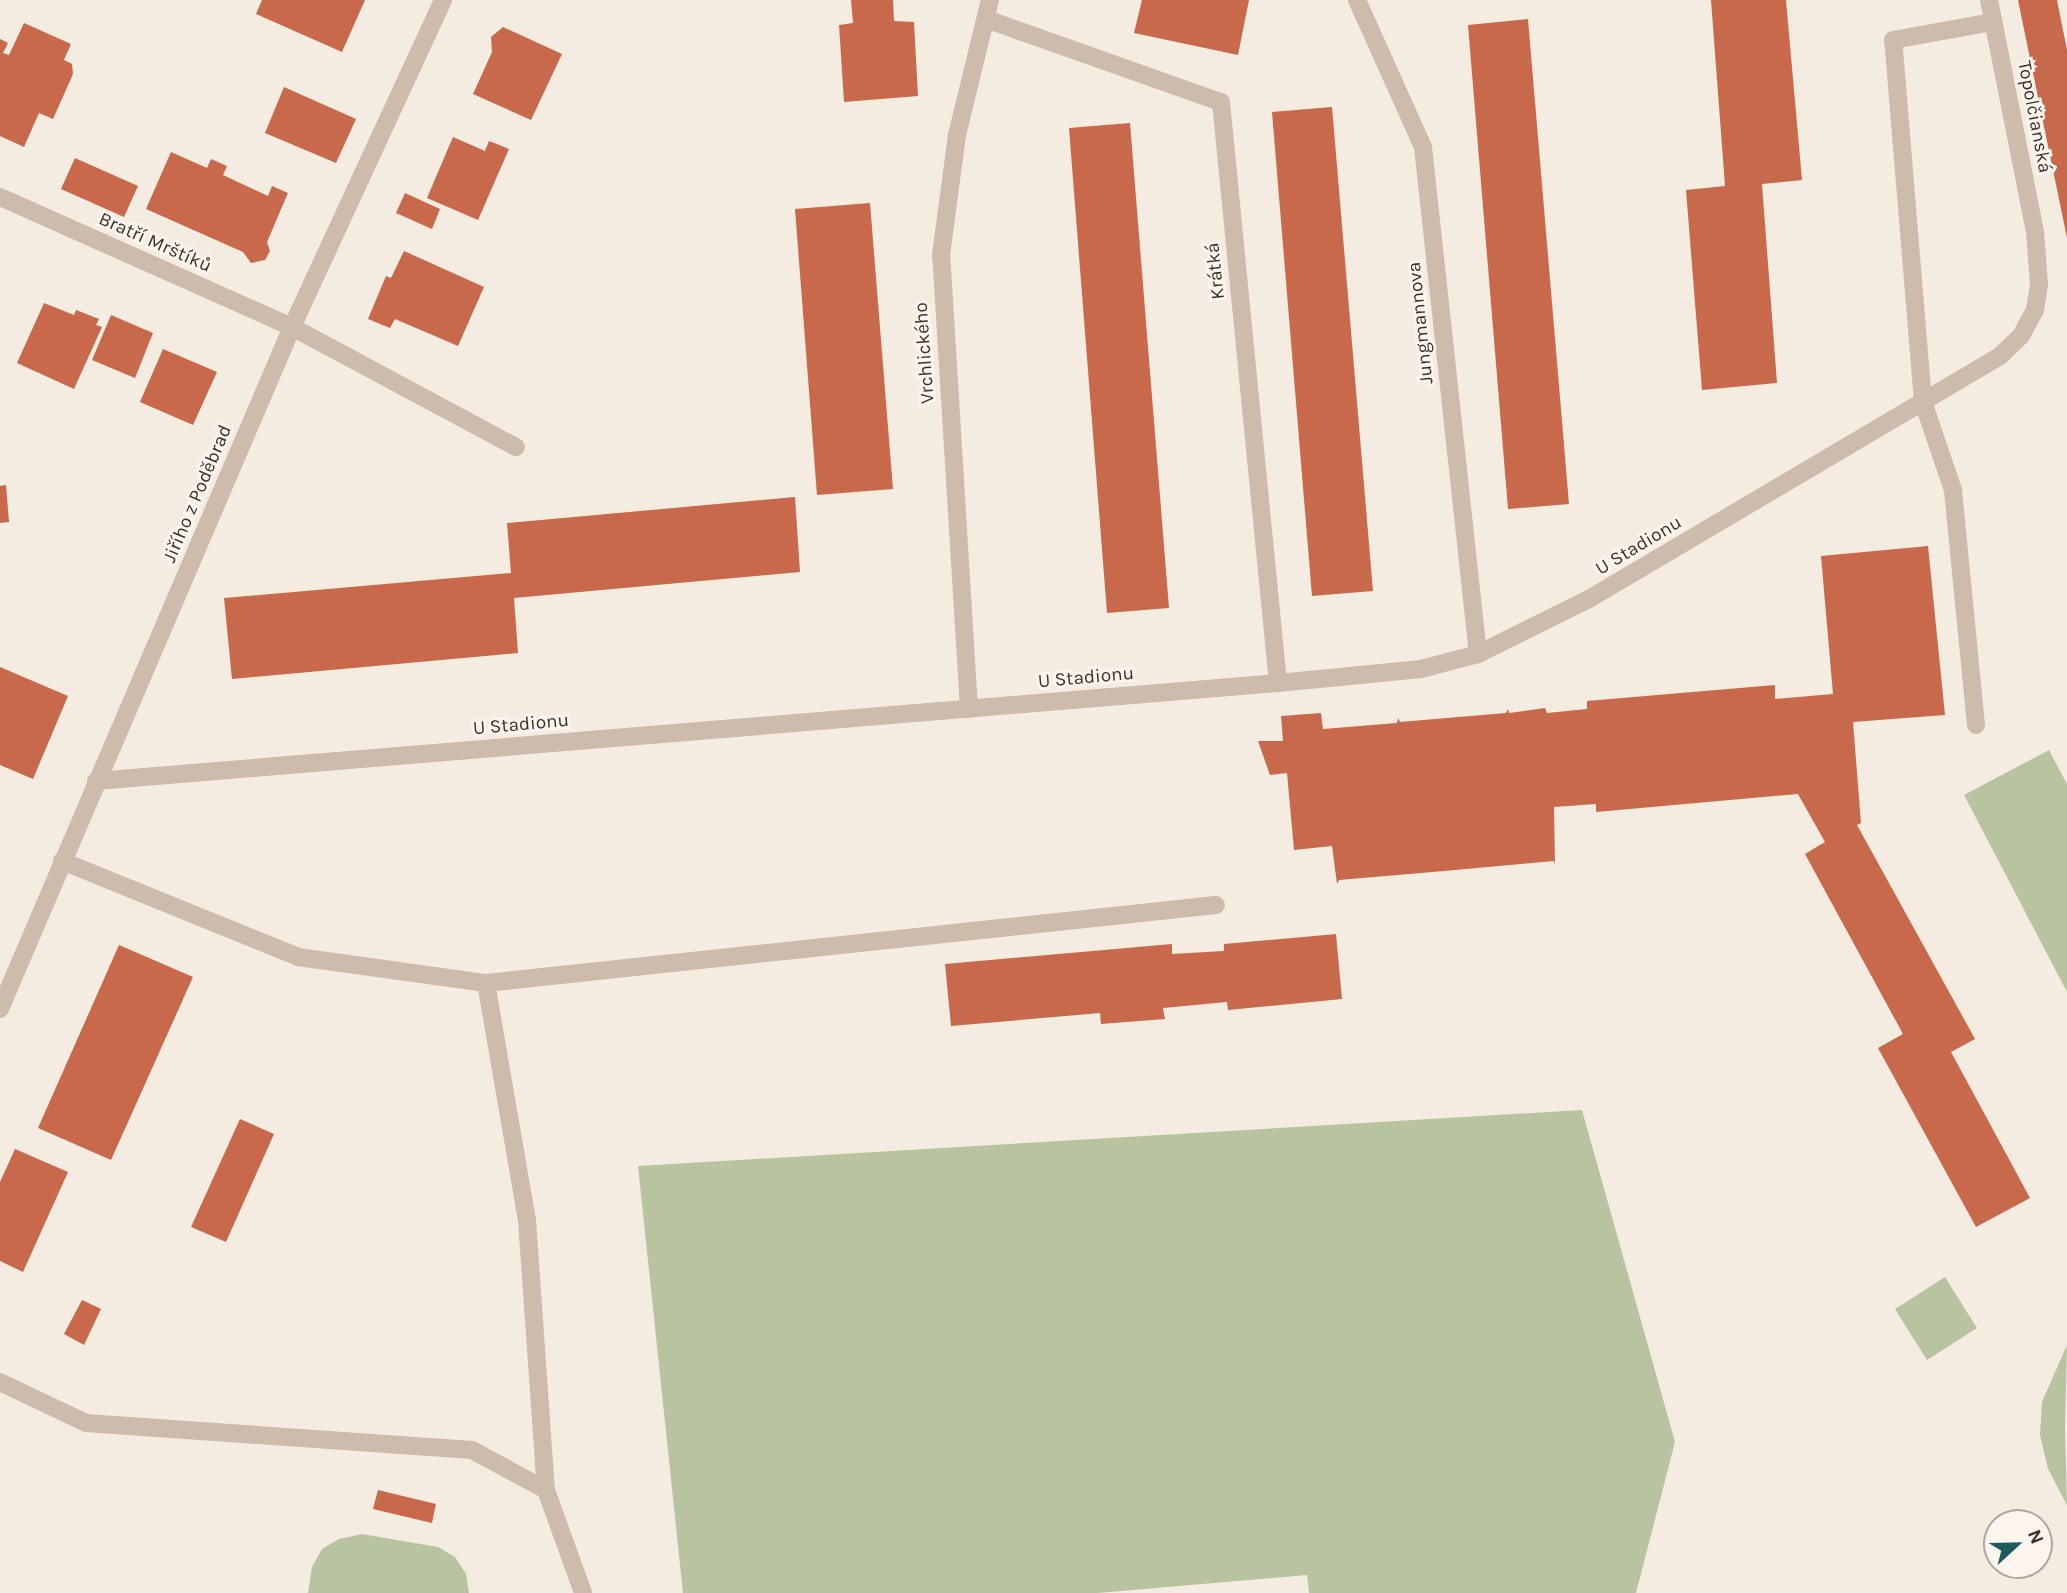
<!DOCTYPE html>
<meta charset="utf-8">
<style>
body{margin:0}
#map{position:relative;width:2067px;height:1593px;overflow:hidden;background:#f4ebe1;font-family:Karla,sans-serif}
div>[style]{position:absolute}
[style*='--x']{left:calc(var(--x)*1px);top:calc(var(--y)*1px);width:calc(var(--w)*1px);rotate:calc(var(--a)*1deg)}
.green>*{inset:0;background:#b8c4a0}
.building>*{inset:0;background:#c8694b}
.minor>*{height:18px;margin:-9px;padding:0 9px;transform-origin:9px;border-radius:9px;background:#cdbbac}
span{translate:-50% -50%;white-space:nowrap;text-align:center;line-height:1.15;-webkit-text-stroke:6px #fbf5ee;paint-order:stroke}
.street-label{font-size:19px;color:#3b302b}
.north{position:absolute;left:1983px;top:1509px;width:70px;height:70px;box-sizing:border-box;background:#fbf5ee;border:2px solid #aea6a0;border-radius:50%;rotate:68deg;font-size:19px;font-weight:700;line-height:28px;text-align:center;color:#3b302b}
.north::after{content:'';display:block;margin:auto;width:24px;height:32px;background:#1f5a5e;clip-path:polygon(50% 0,100% 100%,50% 72%,0 100%)}
</style>
<div id="map">
<div class="green">
<div style="clip-path:polygon(2049px 750px,2067px 784px,2067px 992px,1964px 795px)"></div>
<div style="clip-path:polygon(1582px 1110px,1675px 1442px,1636px 1593px,1309px 1593px,1307px 1575px,1098px 1593px,683px 1593px,638px 1166px)"></div>
<div style="clip-path:polygon(1945px 1277px,1977px 1328px,1927px 1360px,1895px 1309px)"></div>
<div style="clip-path:polygon(2067px 1345px,2065px 1428px,2067px 1505px,2048px 1469px,2040px 1435px,2042px 1402px)"></div>
<div style="clip-path:polygon(362px 1534px,438px 1547px,455px 1557px,466px 1574px,469px 1593px,308px 1593px,312px 1567px,322px 1549px,339px 1539px)"></div>
</div>
<div class="building">
<div style="clip-path:polygon(262px 0,365px 0,342px 52px,256px 14px)"></div>
<div style="clip-path:polygon(851px 0,893px 0,894px 21px,914px 22px,918px 96px,844px 102px,839px 25px,853px 23px)"></div>
<div style="clip-path:polygon(1142px 0,1249px 0,1238px 55px,1134px 33px)"></div>
<div style="clip-path:polygon(1711px 0,1786px 0,1802px 180px,1762px 184px,1777px 383px,1702px 390px,1686px 190px,1725px 186px)"></div>
<div style="clip-path:polygon(2018px 0,2057px 0,2067px 50px,2067px 238px)"></div>
<div style="clip-path:polygon(1528px 19px,1569px 504px,1508px 509px,1468px 25px)"></div>
<div style="clip-path:polygon(24px 23px,71px 44px,64px 60px,72px 64px,73px 74px,53px 119px,39px 113px,24px 147px,0 136px,0 39px,8px 43px,3px 53px,9px 55px)"></div>
<div style="clip-path:polygon(503px 27px,562px 54px,531px 120px,473px 94px,492px 52px,491px 37px)"></div>
<div style="clip-path:polygon(284px 87px,356px 119px,336px 163px,265px 133px)"></div>
<div style="clip-path:polygon(1332px 107px,1373px 591px,1312px 596px,1272px 112px)"></div>
<div style="clip-path:polygon(1130px 123px,1169px 608px,1107px 613px,1069px 128px)"></div>
<div style="clip-path:polygon(453px 137px,485px 151px,489px 141px,509px 149px,478px 220px,427px 198px)"></div>
<div style="clip-path:polygon(171px 152px,207px 168px,211px 159px,227px 166px,223px 175px,268px 196px,272px 186px,288px 193px,267px 242px,270px 251px,265px 260px,251px 263px,243px 252px,146px 209px)"></div>
<div style="clip-path:polygon(75px 158px,138px 186px,124px 217px,61px 189px)"></div>
<div style="clip-path:polygon(405px 193px,440px 209px,432px 229px,396px 213px)"></div>
<div style="clip-path:polygon(870px 203px,893px 489px,817px 495px,795px 209px)"></div>
<div style="clip-path:polygon(404px 251px,484px 287px,458px 346px,395px 319px,390px 328px,368px 319px,386px 276px,391px 278px)"></div>
<div style="clip-path:polygon(44px 303px,74px 315px,76px 310px,99px 319px,96px 325px,102px 327px,74px 389px,17px 363px)"></div>
<div style="clip-path:polygon(111px 315px,153px 333px,135px 378px,92px 360px)"></div>
<div style="clip-path:polygon(163px 349px,217px 372px,193px 425px,140px 402px)"></div>
<div style="clip-path:polygon(6px 485px,9px 522px,0 523px,0 486px)"></div>
<div style="clip-path:polygon(795px 497px,800px 572px,514px 598px,518px 653px,232px 679px,224px 598px,511px 573px,507px 523px)"></div>
<div style="clip-path:polygon(1928px 546px,1945px 715px,1853px 722px,1861px 823px,1857px 825px,1975px 1039px,1951px 1052px,2030px 1198px,1976px 1227px,1878px 1048px,1903px 1034px,1805px 854px,1825px 842px,1798px 794px,1596px 812px,1596px 804px,1554px 807px,1555px 865px,1554px 861px,1444px 871px,1339px 880px,1337px 884px,1332px 846px,1294px 850px,1287px 773px,1270px 775px,1258px 741px,1283px 741px,1281px 716px,1321px 713px,1323px 729px,1397px 723px,1398px 718px,1400px 722px,1506px 713px,1508px 709px,1509px 713px,1545px 708px,1547px 713px,1587px 709px,1587px 701px,1775px 685px,1775px 699px,1833px 694px,1821px 556px)"></div>
<div style="clip-path:polygon(0 667px,68px 696px,33px 779px,0 765px)"></div>
<div style="clip-path:polygon(1336px 934px,1342px 999px,1228px 1010px,1227px 1002px,1163px 1008px,1165px 1019px,1101px 1024px,1100px 1013px,951px 1026px,945px 964px,1172px 944px,1172px 954px,1224px 951px,1224px 944px)"></div>
<div style="clip-path:polygon(119px 945px,193px 977px,111px 1160px,38px 1128px)"></div>
<div style="clip-path:polygon(240px 1119px,274px 1134px,226px 1242px,191px 1227px)"></div>
<div style="clip-path:polygon(15px 1149px,68px 1172px,23px 1272px,0 1261px,0 1182px)"></div>
<div style="clip-path:polygon(82px 1300px,101px 1309px,84px 1345px,64px 1334px)"></div>
<div style="clip-path:polygon(378px 1490px,436px 1504px,432px 1523px,373px 1509px)"></div>
</div>
<div class="minor">
<div style="--x:1357;--y:0;--w:161;--a:65.8"></div>
<div style="--x:1423;--y:147;--w:510;--a:83.81"></div>
<div style="--x:986;--y:19;--w:249;--a:19.5"></div>
<div style="--x:1221;--y:102;--w:584;--a:84.4"></div>
<div style="--x:0;--y:197;--w:320;--a:24"></div>
<div style="--x:292;--y:327;--w:254;--a:28.2"></div>
<div style="--x:969;--y:709;--w:455;--a:-93.5"></div>
<div style="--x:941;--y:255;--w:121;--a:-82.4"></div>
<div style="--x:957;--y:135;--w:139;--a:-76.3"></div>
<div style="--x:1976;--y:725;--w:236;--a:-95.6"></div>
<div style="--x:1953;--y:490;--w:93;--a:-108.8"></div>
<div style="--x:1923;--y:402;--w:363;--a:-94.7"></div>
<div style="--x:1893;--y:40;--w:102;--a:-10.2"></div>
<div style="--x:96;--y:781;--w:1186;--a:-4.74"></div>
<div style="--x:1278;--y:683;--w:144;--a:-5.6"></div>
<div style="--x:1421;--y:669;--w:59;--a:-14.7"></div>
<div style="--x:1478;--y:654;--w:124;--a:-26.4"></div>
<div style="--x:1589;--y:599;--w:477;--a:-30.6"></div>
<div style="--x:2000;--y:356;--w:29;--a:-44"></div>
<div style="--x:2021;--y:336;--w:30;--a:-62"></div>
<div style="--x:2035;--y:310;--w:26;--a:-81"></div>
<div style="--x:2039;--y:284;--w:52;--a:-94.4"></div>
<div style="--x:2035;--y:232;--w:237;--a:-101.2"></div>
<div style="--x:62;--y:861;--w:255;--a:22.1"></div>
<div style="--x:298;--y:957;--w:190;--a:7.9"></div>
<div style="--x:486;--y:983;--w:734;--a:-6.1"></div>
<div style="--x:486;--y:983;--w:241;--a:80.2"></div>
<div style="--x:527;--y:1220;--w:271;--a:86"></div>
<div style="--x:0;--y:1009;--w:742;--a:-66.82"></div>
<div style="--x:292;--y:327;--w:360;--a:-65.2"></div>
<div style="--x:0;--y:1382;--w:95;--a:25.5"></div>
<div style="--x:86;--y:1423;--w:387;--a:4"></div>
<div style="--x:472;--y:1450;--w:84;--a:28.4"></div>
<div style="--x:546;--y:1490;--w:109;--a:70.2"></div>
</div>
<div class="street-label">
<span style="left:2034px;top:117px;rotate:79deg">Topolčianská</span>
<span style="left:155px;top:243px;rotate:24deg">Bratří Mrštíků</span>
<span style="left:1216px;top:271px;rotate:-96deg">Krátká</span>
<span style="left:1421px;top:323px;rotate:-96deg">Jungmannova</span>
<span style="left:925px;top:353px;rotate:-94deg">Vrchlického</span>
<span style="left:198px;top:494px;rotate:-67deg">Jiřího z Poděbrad</span>
<span style="left:1639px;top:546px;rotate:-31deg">U Stadionu</span>
<span style="left:1086px;top:678px;rotate:-5deg">U Stadionu</span>
<span style="left:521px;top:725px;rotate:-5deg">U Stadionu</span>
</div>
<div class="north">N</div>
</div>
